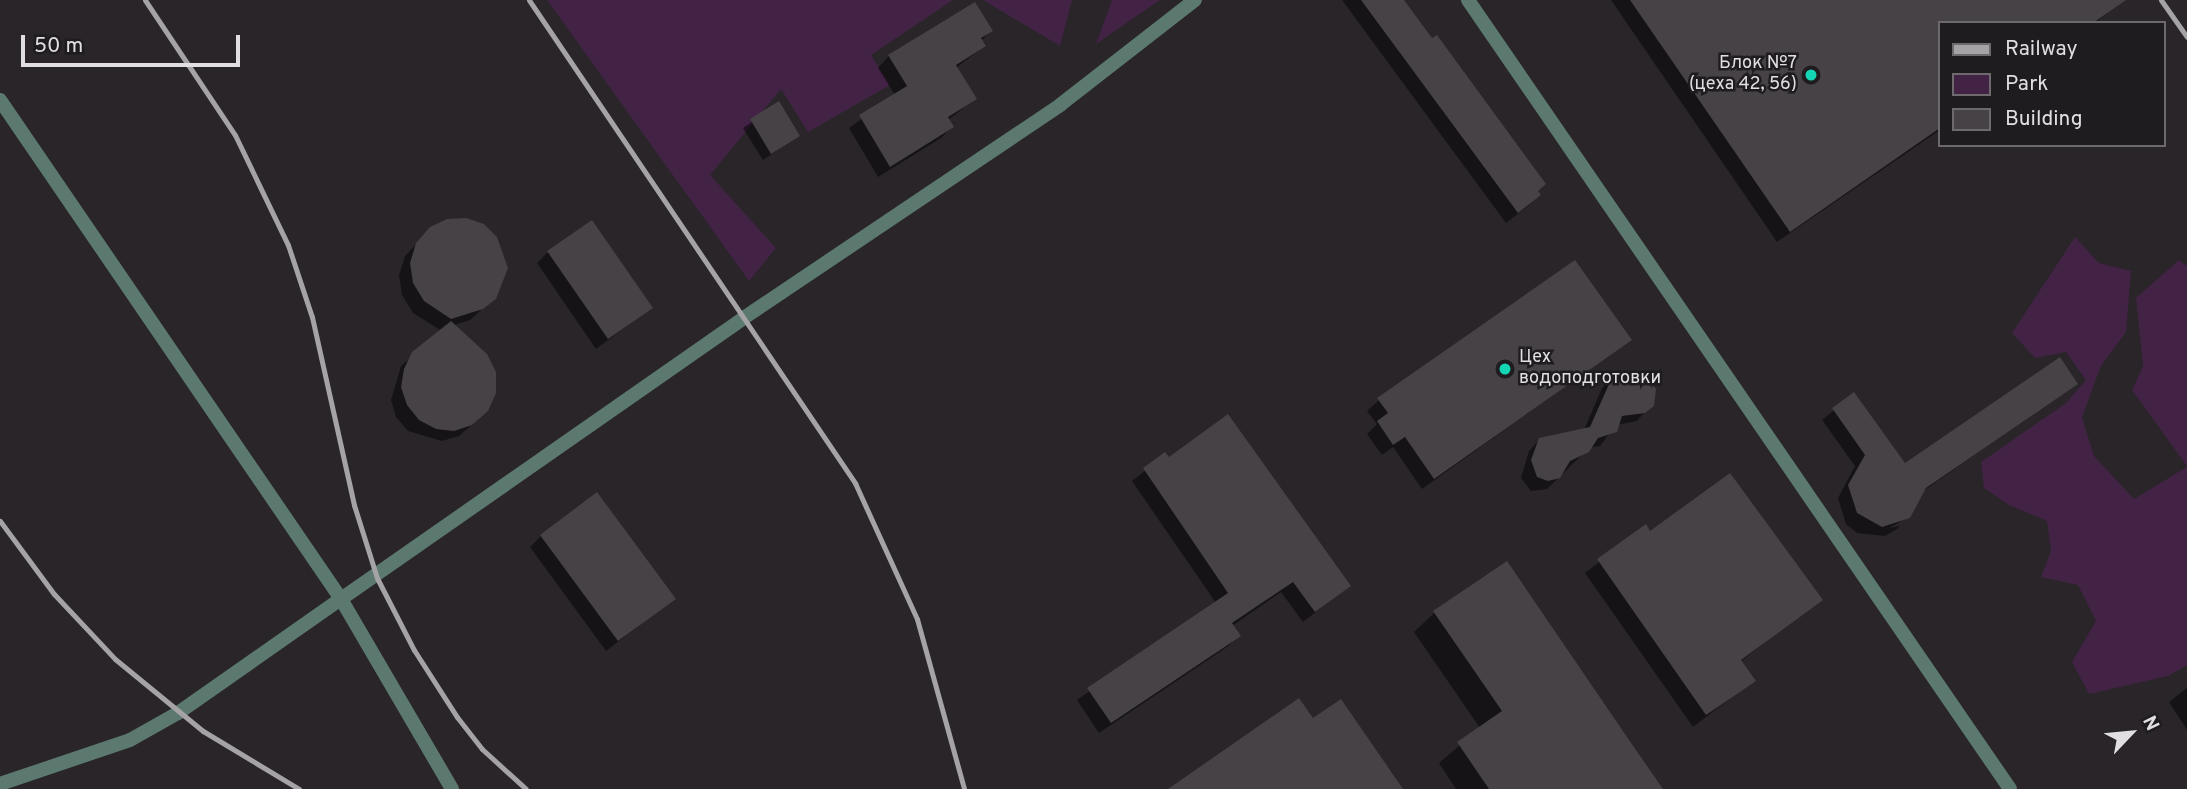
<!DOCTYPE html>
<meta charset="utf-8">
<style>
body{margin:0}
#map{position:relative;width:2187px;height:789px;overflow:hidden;background:#292529;font-family:Overpass,sans-serif}
div>[style]{position:absolute}
[style*='--x']{left:calc(var(--x)*1px);top:calc(var(--y)*1px);width:calc(var(--w)*1px);rotate:calc(var(--a)*1deg)}
.green>*{inset:0;background:#422345}
.shadow>*{inset:0;background:#0007}
.building>*{inset:0;background:#464246}
.lane>*{height:14px;margin:-7px;padding:0 7px;transform-origin:7px;border-radius:7px;background:#5c7970}
.rail>*{height:5px;margin:-2.5px;padding:0 2.5px;transform-origin:2.5px;border-radius:2.5px;background:#a5a3a5}
.dots>*{width:19px;height:19px;translate:-50% -50%;box-sizing:border-box;border:4px solid #1f1c1f;border-radius:50%}
span{translate:-50% -50%;white-space:nowrap;text-align:center;line-height:1.15;-webkit-text-stroke:5px #1f1c1f;paint-order:stroke}
.poi-label{font-size:18px;color:#e1dfe1}
.right{translate:-100% -50%;text-align:right}
.left{translate:0 -50%;text-align:left}
.legend{position:absolute;left:1938px;top:21px;width:228px;height:126px;box-sizing:border-box;background:#1f1c1f;border:2px solid #6d6a6d;margin:0;padding:9px 12px;list-style:none;font-size:21px;color:#e1dfe1}
.legend li{display:flex;align-items:center;gap:14px;height:35px}
.legend b{width:35px;border:2px solid #6d6a6d}
.north{position:absolute;left:2096px;top:698px;width:70px;height:70px;-webkit-text-stroke:5px #1f1c1f;paint-order:stroke;rotate:64deg;font-size:19px;font-weight:700;line-height:28px;text-align:center;color:#e1dfe1}
.north::after{content:'';display:block;margin:auto;width:24px;height:32px;background:#e1dfe1;clip-path:polygon(50% 0,100% 100%,50% 72%,0 100%)}
.scale{position:absolute;left:21px;top:35px;width:219px;height:32px;box-sizing:border-box;border:4px solid #e1dfe1;border-top:0;padding-left:9px;font-size:21px;line-height:24px;white-space:nowrap;color:#e1dfe1;-webkit-text-stroke:5px #1f1c1f;paint-order:stroke}
</style>
<div id="map">
<div class="green">
<div style="clip-path:polygon(547px 0,953px 0,871px 55px,890px 85px,808px 132px,781px 89px,710px 175px,776px 248px,749px 281px)"></div>
<div style="clip-path:polygon(983px 0,1072px 0,1060px 46px)"></div>
<div style="clip-path:polygon(1112px 0,1160px 0,1096px 44px)"></div>
<div style="clip-path:polygon(2075px 237px,2099px 263px,2131px 271px,2126px 332px,2101px 366px,2082px 417px,2094px 456px,2134px 499px,2187px 467px,2187px 665px,2168px 676px,2089px 694px,2072px 662px,2096px 621px,2078px 585px,2041px 577px,2051px 551px,2047px 521px,2009px 505px,1984px 488px,1981px 462px,2066px 403px,2086px 380px,2066px 352px,2035px 358px,2012px 333px)"></div>
<div style="clip-path:polygon(2179px 260px,2187px 266px,2187px 466px,2132px 390px,2143px 366px,2136px 298px)"></div>
</div>
<div class="shadow">
<div style="clip-path:polygon(1342px 0,1402px 0,1539px 195px,1528px 206px,1506px 223px)"></div>
<div style="clip-path:polygon(1611px 0,2124px 0,2095px 23px,1940px 23px,1940px 130px,1777px 242px)"></div>
<div style="clip-path:polygon(991px 31px,981px 41px,984px 46px,956px 68px,975px 99px,948px 120px,952px 127px,941px 138px,878px 177px,849px 128px,895px 95px,878px 68px,889px 56px)"></div>
<div style="clip-path:polygon(778px 104px,798px 136px,763px 160px,743px 128px)"></div>
<div style="clip-path:polygon(419px 241px,494px 298px,470px 320px,454px 325px,474px 423px,459px 436px,442px 441px,408px 431px,396px 417px,391px 400px,401px 366px,442px 331px,413px 313px,402px 295px,399px 275px,405px 256px)"></div>
<div style="clip-path:polygon(548px 252px,651px 308px,596px 349px,537px 263px)"></div>
<div style="clip-path:polygon(1630px 340px,1422px 489px,1393px 447px,1382px 455px,1367px 434px,1377px 424px,1367px 411px,1379px 400px)"></div>
<div style="clip-path:polygon(1613px 377px,1652px 385px,1655px 400px,1637px 421px,1616px 425px,1600px 446px,1589px 448px,1547px 489px,1531px 491px,1521px 478px,1529px 451px,1540px 439px,1584px 430px,1602px 388px)"></div>
<div style="clip-path:polygon(2076px 383px,1922px 492px,1909px 517px,1889px 528px,1900px 526px,1897px 529px,1885px 536px,1857px 533px,1846px 524px,1838px 498px,1855px 466px,1822px 420px,1854px 394px,1905px 466px)"></div>
<div style="clip-path:polygon(1165px 455px,1349px 586px,1303px 622px,1281px 592px,1232px 626px,1239px 636px,1227px 647px,1099px 733px,1077px 700px,1216px 603px,1132px 481px)"></div>
<div style="clip-path:polygon(1645px 527px,1650px 534px,1820px 600px,1740px 662px,1753px 681px,1693px 727px,1585px 573px)"></div>
<div style="clip-path:polygon(541px 536px,674px 599px,606px 651px,530px 547px)"></div>
<div style="clip-path:polygon(1506px 563px,1654px 789px,1456px 789px,1439px 763px,1480px 728px,1414px 632px,1434px 613px)"></div>
<div style="clip-path:polygon(2187px 688px,2187px 730px,2169px 702px)"></div>
</div>
<div class="building">
<div style="clip-path:polygon(1361px 0,1404px 0,1432px 38px,1437px 35px,1546px 184px,1538px 191px,1541px 195px,1518px 213px)"></div>
<div style="clip-path:polygon(1630px 0,2126px 0,2093px 23px,1940px 23px,1940px 128px,1790px 232px)"></div>
<div style="clip-path:polygon(975px 2px,993px 31px,981px 38px,986px 46px,956px 65px,977px 99px,948px 117px,954px 127px,890px 167px,859px 115px,907px 86px,888px 55px)"></div>
<div style="clip-path:polygon(779px 101px,800px 136px,771px 154px,750px 119px)"></div>
<div style="clip-path:polygon(466px 218px,484px 224px,497px 237px,508px 268px,496px 299px,483px 309px,451px 319px,424px 301px,413px 283px,410px 263px,416px 243px,430px 227px,447px 219px)"></div>
<div style="clip-path:polygon(592px 220px,653px 308px,608px 339px,547px 251px)"></div>
<div style="clip-path:polygon(1575px 260px,1632px 340px,1434px 479px,1405px 437px,1393px 445px,1377px 421px,1388px 413px,1377px 398px)"></div>
<div style="clip-path:polygon(451px 321px,487px 354px,496px 372px,496px 393px,488px 411px,472px 425px,454px 431px,436px 429px,419px 420px,407px 405px,401px 387px,404px 369px,412px 352px)"></div>
<div style="clip-path:polygon(2060px 357px,2078px 384px,1926px 488px,1910px 518px,1882px 527px,1857px 513px,1848px 485px,1865px 455px,1832px 408px,1854px 392px,1905px 463px)"></div>
<div style="clip-path:polygon(1613px 375px,1649px 380px,1656px 389px,1654px 406px,1645px 413px,1622px 416px,1617px 432px,1598px 438px,1589px 452px,1570px 461px,1560px 478px,1548px 481px,1537px 477px,1531px 460px,1539px 438px,1590px 427px)"></div>
<div style="clip-path:polygon(1228px 414px,1351px 586px,1315px 612px,1293px 582px,1232px 623px,1241px 636px,1111px 723px,1087px 688px,1228px 593px,1143px 468px,1165px 452px,1169px 457px)"></div>
<div style="clip-path:polygon(1730px 473px,1823px 600px,1741px 660px,1756px 681px,1706px 715px,1597px 559px,1646px 524px,1650px 531px)"></div>
<div style="clip-path:polygon(597px 492px,676px 599px,618px 641px,540px 535px)"></div>
<div style="clip-path:polygon(1507px 561px,1627px 737px,1663px 789px,1489px 789px,1457px 742px,1502px 711px,1433px 611px)"></div>
<div style="clip-path:polygon(1299px 698px,1313px 718px,1341px 699px,1403px 789px,1168px 789px)"></div>
</div>
<div class="lane">
<div style="--x:1468;--y:0;--w:957;--a:55.51"></div>
<div style="--x:0;--y:100;--w:604;--a:55.65"></div>
<div style="--x:341;--y:599;--w:493;--a:-34.9"></div>
<div style="--x:745;--y:317;--w:380;--a:-33.9"></div>
<div style="--x:1060;--y:105;--w:171;--a:-37.9"></div>
<div style="--x:0;--y:784;--w:137;--a:-18.7"></div>
<div style="--x:130;--y:740;--w:55;--a:-29.4"></div>
<div style="--x:178;--y:713;--w:199;--a:-35"></div>
<div style="--x:341;--y:599;--w:220;--a:59.7"></div>
</div>
<div class="rail">
<div style="--x:145;--y:0;--w:162;--a:56.3"></div>
<div style="--x:235;--y:135;--w:122;--a:64.3"></div>
<div style="--x:288;--y:245;--w:76;--a:71.6"></div>
<div style="--x:312;--y:317;--w:193;--a:77.4"></div>
<div style="--x:354;--y:505;--w:77;--a:72.5"></div>
<div style="--x:377;--y:578;--w:81;--a:62.8"></div>
<div style="--x:414;--y:650;--w:80;--a:57.3"></div>
<div style="--x:457;--y:717;--w:41;--a:52"></div>
<div style="--x:482;--y:749;--w:59;--a:42.3"></div>
<div style="--x:529;--y:0;--w:583;--a:55.98"></div>
<div style="--x:855;--y:483;--w:149;--a:65.5"></div>
<div style="--x:917;--y:619;--w:176;--a:74.5"></div>
<div style="--x:2161;--y:0;--w:45;--a:54.9"></div>
<div style="--x:0;--y:521;--w:91;--a:53.5"></div>
<div style="--x:54;--y:594;--w:89;--a:46.8"></div>
<div style="--x:115;--y:659;--w:114;--a:39.3"></div>
<div style="--x:203;--y:731;--w:112;--a:31.1"></div>
</div>
<div class="dots">
<div style="left:1811px;top:75px;background:#14d5b3"></div>
<div style="left:1505px;top:369px;background:#14d5b3"></div>
</div>
<div class="poi-label">
<span class="right" style="left:1797px;top:75px">Блок №7<br>(цеха 42, 56)</span>
<span class="left" style="left:1519px;top:369px">Цех<br>водоподготовки</span>
</div>
<ul class="legend">
<li><b style="height:9px;background:#a5a3a5"></b>Railway</li>
<li><b style="height:19px;background:#422345"></b>Park</li>
<li><b style="height:19px;background:#464246"></b>Building</li>
</ul>
<div class="north">N</div>
<div class="scale">50 m</div>
</div>
